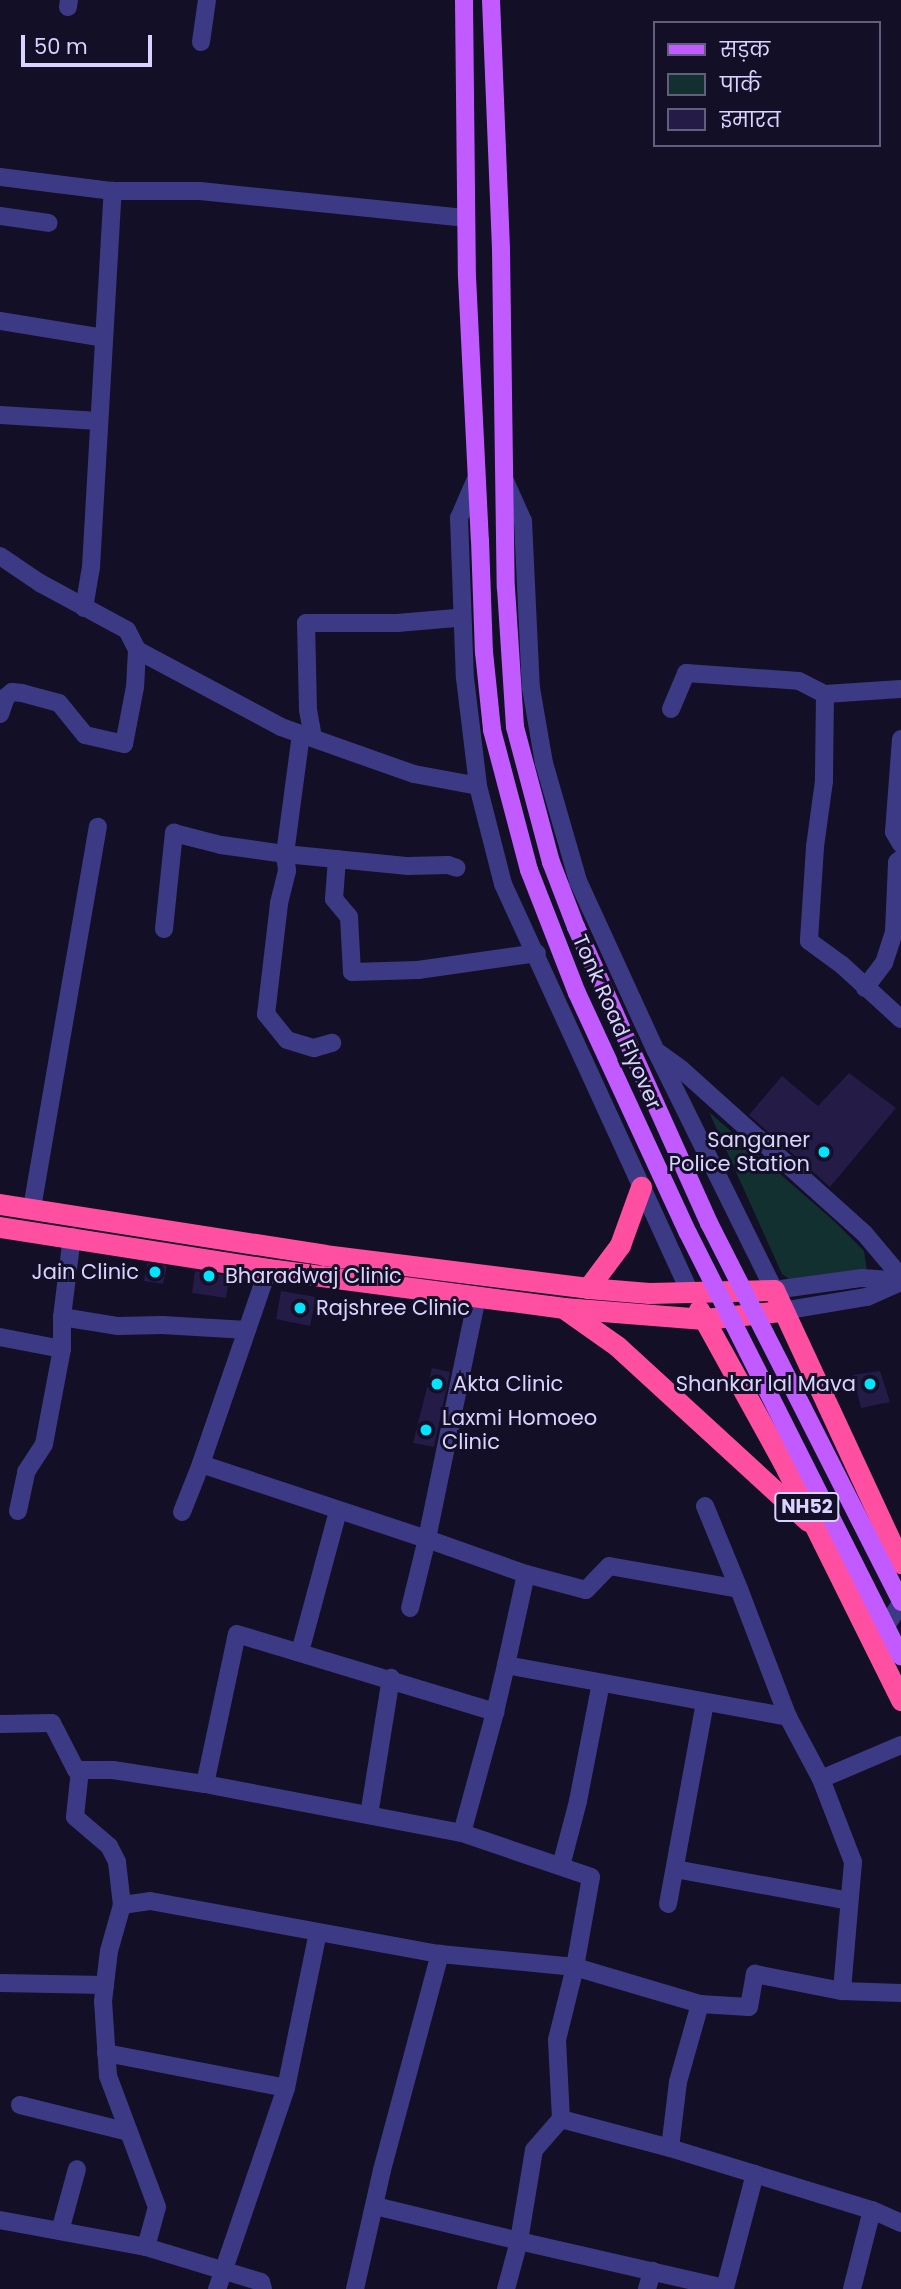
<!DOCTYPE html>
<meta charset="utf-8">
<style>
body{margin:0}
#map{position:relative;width:901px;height:2289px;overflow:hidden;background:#130f26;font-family:Poppins,"Noto Sans Devanagari",sans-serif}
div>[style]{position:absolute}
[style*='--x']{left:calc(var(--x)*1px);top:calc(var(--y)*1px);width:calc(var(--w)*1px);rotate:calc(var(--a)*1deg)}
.green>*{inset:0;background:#12302f}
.building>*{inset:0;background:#241b47}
.minor>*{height:18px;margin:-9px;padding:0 9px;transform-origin:9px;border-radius:9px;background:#3d3a85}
.major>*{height:18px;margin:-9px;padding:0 9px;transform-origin:9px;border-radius:9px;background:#c25bff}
.highway>*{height:21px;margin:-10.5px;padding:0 10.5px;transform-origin:10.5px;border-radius:10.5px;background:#ff4fa3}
.major-bridge>*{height:18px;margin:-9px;padding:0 9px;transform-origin:9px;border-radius:9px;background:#c25bff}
.dots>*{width:19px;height:19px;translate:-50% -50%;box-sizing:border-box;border:4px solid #130f26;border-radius:50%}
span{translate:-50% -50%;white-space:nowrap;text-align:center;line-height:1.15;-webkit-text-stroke:6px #130f26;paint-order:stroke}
.shield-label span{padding:2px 5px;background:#130f26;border:2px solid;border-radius:5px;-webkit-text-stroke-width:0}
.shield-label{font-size:19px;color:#d9d4ff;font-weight:700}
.street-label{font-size:21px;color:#d9d4ff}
.poi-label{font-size:21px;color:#d9d4ff}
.right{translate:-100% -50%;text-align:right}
.left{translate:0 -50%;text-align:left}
.legend{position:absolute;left:653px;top:21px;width:228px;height:126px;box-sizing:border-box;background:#130f26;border:2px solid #625e7d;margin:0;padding:9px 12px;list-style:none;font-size:21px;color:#d9d4ff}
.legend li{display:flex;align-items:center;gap:14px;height:35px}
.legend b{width:35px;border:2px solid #625e7d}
.scale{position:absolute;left:21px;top:35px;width:131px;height:32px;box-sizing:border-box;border:4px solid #d9d4ff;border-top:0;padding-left:9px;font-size:21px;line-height:24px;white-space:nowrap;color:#d9d4ff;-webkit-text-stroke:5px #130f26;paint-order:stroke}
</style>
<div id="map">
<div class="green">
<div style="clip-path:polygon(709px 1112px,834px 1221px,864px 1251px,867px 1271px,793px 1282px,782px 1274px)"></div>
</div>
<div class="building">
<div style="clip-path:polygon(849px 1073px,896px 1108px,830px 1187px,749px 1115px,782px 1076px,818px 1106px)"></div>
<div style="clip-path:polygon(147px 1263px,167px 1266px,163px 1284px,144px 1281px)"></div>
<div style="clip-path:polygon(195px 1271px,230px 1276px,226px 1298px,192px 1293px)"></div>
<div style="clip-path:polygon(281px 1291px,316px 1297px,310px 1326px,276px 1319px)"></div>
<div style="clip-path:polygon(432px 1368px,450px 1372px,434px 1447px,413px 1443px)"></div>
<div style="clip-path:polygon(880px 1371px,890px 1402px,861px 1408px,853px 1375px)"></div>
</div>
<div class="minor">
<div style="--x:68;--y:7;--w:7;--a:-82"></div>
<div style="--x:201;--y:42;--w:42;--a:-81.9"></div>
<div style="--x:0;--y:177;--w:114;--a:7.1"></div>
<div style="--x:113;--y:191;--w:87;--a:0"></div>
<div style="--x:200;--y:191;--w:266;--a:5.8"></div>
<div style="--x:0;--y:216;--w:49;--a:8.1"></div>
<div style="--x:0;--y:321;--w:105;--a:9.3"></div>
<div style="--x:0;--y:415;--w:99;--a:3.5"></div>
<div style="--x:475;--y:481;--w:40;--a:113.4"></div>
<div style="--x:459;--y:518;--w:160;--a:87.9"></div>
<div style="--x:465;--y:678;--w:109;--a:83.1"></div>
<div style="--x:478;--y:786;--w:101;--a:75.7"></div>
<div style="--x:503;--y:884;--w:449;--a:65.4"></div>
<div style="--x:505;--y:481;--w:44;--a:65.8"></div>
<div style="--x:523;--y:521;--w:167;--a:87.3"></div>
<div style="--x:531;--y:688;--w:76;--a:80.2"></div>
<div style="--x:544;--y:763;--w:123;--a:73.9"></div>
<div style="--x:578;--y:881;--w:187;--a:65.4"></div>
<div style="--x:656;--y:1051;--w:267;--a:63.7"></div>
<div style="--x:774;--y:1290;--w:89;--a:-7.8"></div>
<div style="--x:862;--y:1278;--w:39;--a:4"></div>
<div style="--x:0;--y:556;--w:48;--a:34"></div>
<div style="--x:40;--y:583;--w:99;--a:28.4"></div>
<div style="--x:127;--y:630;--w:22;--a:63"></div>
<div style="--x:137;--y:650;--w:37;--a:93"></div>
<div style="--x:135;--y:687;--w:58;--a:100.9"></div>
<div style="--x:124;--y:744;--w:40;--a:-167"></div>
<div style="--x:85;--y:735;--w:41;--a:-129.1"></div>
<div style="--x:59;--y:703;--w:38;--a:-165"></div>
<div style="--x:22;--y:693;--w:10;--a:-174"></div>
<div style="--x:12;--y:692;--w:8;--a:140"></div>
<div style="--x:6;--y:697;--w:18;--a:109"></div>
<div style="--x:84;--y:608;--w:42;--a:-80.3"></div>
<div style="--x:91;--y:567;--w:377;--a:-86.7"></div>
<div style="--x:137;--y:650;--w:163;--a:28.1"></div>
<div style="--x:281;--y:727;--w:141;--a:19.5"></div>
<div style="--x:414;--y:774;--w:65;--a:10.6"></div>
<div style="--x:825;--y:694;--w:87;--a:90.7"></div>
<div style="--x:824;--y:781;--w:67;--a:97.8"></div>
<div style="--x:815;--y:847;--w:94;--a:93.7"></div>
<div style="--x:809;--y:941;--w:41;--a:36"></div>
<div style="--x:842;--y:965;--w:80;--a:42.5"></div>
<div style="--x:671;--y:709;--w:39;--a:-67"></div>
<div style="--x:686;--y:673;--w:113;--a:4"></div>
<div style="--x:799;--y:681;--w:29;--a:27"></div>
<div style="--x:825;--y:694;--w:76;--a:-3.8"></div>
<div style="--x:301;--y:734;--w:121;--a:97.6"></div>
<div style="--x:285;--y:854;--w:17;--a:83"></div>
<div style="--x:287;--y:871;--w:34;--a:104"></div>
<div style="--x:279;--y:904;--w:111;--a:96.7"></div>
<div style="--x:266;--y:1014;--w:33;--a:51"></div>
<div style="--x:287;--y:1040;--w:28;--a:17"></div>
<div style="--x:314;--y:1048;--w:19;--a:-16"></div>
<div style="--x:313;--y:738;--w:28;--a:-100"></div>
<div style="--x:308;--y:710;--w:87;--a:-91.3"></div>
<div style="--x:306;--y:623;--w:91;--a:0"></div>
<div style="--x:397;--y:623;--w:59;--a:-4.8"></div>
<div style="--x:901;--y:739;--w:93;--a:94.3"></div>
<div style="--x:894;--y:832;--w:14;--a:60"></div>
<div style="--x:337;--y:859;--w:40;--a:94.3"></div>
<div style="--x:334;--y:899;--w:23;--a:50"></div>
<div style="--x:349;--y:917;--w:55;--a:86.9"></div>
<div style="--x:352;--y:972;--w:66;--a:-1.7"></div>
<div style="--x:418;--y:970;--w:120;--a:-8.1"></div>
<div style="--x:164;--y:929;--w:97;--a:-84.1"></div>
<div style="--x:174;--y:833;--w:49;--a:14.3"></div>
<div style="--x:221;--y:845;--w:65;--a:8"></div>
<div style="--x:285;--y:854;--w:124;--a:5.6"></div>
<div style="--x:408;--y:866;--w:40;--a:-1.4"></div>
<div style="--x:448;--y:865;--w:9;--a:18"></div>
<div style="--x:865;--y:988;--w:31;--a:-53"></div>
<div style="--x:884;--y:963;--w:33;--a:-72"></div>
<div style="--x:894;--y:932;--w:70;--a:-87.5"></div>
<div style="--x:897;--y:862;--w:5;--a:-37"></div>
<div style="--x:659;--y:1053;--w:27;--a:36"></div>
<div style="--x:681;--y:1069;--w:246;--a:41.9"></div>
<div style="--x:864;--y:1233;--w:57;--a:49.9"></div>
<div style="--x:32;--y:1208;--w:387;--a:-80.2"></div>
<div style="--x:268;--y:1269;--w:206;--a:109"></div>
<div style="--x:201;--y:1464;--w:238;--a:18.4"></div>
<div style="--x:427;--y:1539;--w:71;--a:103.8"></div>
<div style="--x:477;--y:1297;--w:247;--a:101.7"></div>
<div style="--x:427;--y:1539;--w:105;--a:19.5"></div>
<div style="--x:526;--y:1574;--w:93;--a:102.4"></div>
<div style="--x:782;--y:1311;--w:86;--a:-9.4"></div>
<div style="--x:867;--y:1297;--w:37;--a:-24"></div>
<div style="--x:62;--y:1317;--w:57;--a:9.1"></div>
<div style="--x:118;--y:1326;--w:44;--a:-1.3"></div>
<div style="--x:162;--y:1325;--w:85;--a:3.4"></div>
<div style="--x:0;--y:1337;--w:63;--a:11"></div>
<div style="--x:705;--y:1506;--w:90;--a:67.7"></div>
<div style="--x:18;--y:1511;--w:40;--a:-78"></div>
<div style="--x:26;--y:1472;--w:33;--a:-57"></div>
<div style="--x:44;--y:1444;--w:97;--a:-79.3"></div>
<div style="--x:62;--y:1349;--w:32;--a:-90"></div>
<div style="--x:62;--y:1317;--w:81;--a:-82.9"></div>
<div style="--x:182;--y:1512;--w:52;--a:-68.4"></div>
<div style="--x:526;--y:1574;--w:62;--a:14.9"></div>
<div style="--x:586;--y:1590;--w:33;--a:-46"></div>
<div style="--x:609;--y:1566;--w:132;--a:10"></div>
<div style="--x:739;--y:1589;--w:137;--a:69.1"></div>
<div style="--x:878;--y:1638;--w:42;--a:-56.7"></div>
<div style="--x:300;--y:1652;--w:146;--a:-74.9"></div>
<div style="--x:0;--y:1724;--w:52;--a:-1.1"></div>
<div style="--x:52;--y:1723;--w:53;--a:62.9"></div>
<div style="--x:76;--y:1770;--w:37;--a:0"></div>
<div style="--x:113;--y:1770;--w:93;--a:8.7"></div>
<div style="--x:205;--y:1784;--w:262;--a:10.8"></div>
<div style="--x:462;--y:1833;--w:125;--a:-74.7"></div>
<div style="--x:80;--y:1770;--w:47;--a:96.1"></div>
<div style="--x:75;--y:1817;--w:45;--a:40.5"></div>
<div style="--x:109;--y:1846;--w:18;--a:63"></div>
<div style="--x:117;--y:1862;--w:43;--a:83.4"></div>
<div style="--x:821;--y:1779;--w:89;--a:68.9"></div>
<div style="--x:853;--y:1862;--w:129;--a:94.9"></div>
<div style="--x:205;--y:1784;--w:153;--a:-78"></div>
<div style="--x:237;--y:1634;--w:270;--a:16.8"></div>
<div style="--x:495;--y:1712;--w:48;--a:-76.8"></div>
<div style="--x:506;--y:1665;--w:287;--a:10.4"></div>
<div style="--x:788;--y:1717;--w:70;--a:62"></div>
<div style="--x:821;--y:1779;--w:87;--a:-23"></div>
<div style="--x:369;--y:1815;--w:139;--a:-80.9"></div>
<div style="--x:462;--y:1833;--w:136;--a:18.8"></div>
<div style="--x:591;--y:1877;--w:91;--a:100.1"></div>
<div style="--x:575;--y:1967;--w:130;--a:16.5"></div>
<div style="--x:700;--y:2004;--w:81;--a:105.8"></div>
<div style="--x:678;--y:2082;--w:66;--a:96.9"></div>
<div style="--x:561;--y:1866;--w:67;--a:-75.3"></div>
<div style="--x:578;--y:1801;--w:120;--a:-79"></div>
<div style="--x:675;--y:1869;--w:177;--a:10.4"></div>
<div style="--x:668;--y:1904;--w:205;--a:-79.6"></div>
<div style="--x:0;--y:1983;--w:105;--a:1.1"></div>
<div style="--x:700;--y:2004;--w:49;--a:3.5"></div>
<div style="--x:749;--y:2007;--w:34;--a:-80"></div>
<div style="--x:755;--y:1974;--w:89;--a:11.1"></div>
<div style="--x:842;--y:1991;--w:59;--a:1.9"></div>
<div style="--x:106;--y:2053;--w:183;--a:11"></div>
<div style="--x:286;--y:2088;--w:213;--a:108.9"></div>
<div style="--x:286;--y:2088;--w:159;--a:-78.4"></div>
<div style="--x:20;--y:2105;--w:112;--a:13.9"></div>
<div style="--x:561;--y:2119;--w:113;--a:14.9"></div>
<div style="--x:670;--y:2148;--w:211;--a:17.1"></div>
<div style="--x:872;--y:2210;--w:32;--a:24"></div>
<div style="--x:0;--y:2220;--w:148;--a:10.5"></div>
<div style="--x:146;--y:2247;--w:120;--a:16.9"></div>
<div style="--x:261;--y:2282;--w:7;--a:74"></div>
<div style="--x:60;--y:2231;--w:64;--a:-74.7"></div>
<div style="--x:146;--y:2247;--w:41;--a:-74.6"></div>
<div style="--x:157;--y:2207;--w:140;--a:-110.5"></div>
<div style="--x:108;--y:2076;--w:75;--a:-93.8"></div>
<div style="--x:103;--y:2001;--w:50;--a:-83.2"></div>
<div style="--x:109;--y:1951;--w:48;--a:-74.2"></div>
<div style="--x:122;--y:1905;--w:28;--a:-8"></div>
<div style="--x:150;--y:1901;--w:295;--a:10.4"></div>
<div style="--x:440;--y:1954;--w:136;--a:5.5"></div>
<div style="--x:575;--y:1967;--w:75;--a:103.9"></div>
<div style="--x:557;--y:2040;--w:79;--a:87.1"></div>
<div style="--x:561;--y:2119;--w:41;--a:131.1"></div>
<div style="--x:534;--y:2150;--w:92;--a:99.4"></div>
<div style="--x:519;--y:2241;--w:148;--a:-166.3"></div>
<div style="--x:355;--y:2289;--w:122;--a:-77.2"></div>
<div style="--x:382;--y:2170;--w:224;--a:-75"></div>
<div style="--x:506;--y:2289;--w:50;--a:-74.8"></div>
<div style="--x:519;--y:2241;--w:211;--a:12.9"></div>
<div style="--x:725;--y:2288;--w:118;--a:-75.3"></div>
<div style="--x:647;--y:2289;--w:19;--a:-74"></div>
<div style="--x:852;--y:2289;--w:81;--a:-75.8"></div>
</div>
<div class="major">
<div style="--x:464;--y:0;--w:277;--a:89.4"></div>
<div style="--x:467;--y:277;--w:263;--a:87.2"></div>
<div style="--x:491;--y:0;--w:250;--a:87.7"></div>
<div style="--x:501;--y:250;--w:338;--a:89.2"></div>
</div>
<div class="highway">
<div style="--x:0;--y:1204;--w:328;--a:8.9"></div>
<div style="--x:324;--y:1255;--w:266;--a:7.1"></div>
<div style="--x:588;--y:1288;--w:61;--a:4.7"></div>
<div style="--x:649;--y:1293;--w:125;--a:-1.4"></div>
<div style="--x:774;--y:1290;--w:301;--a:65.1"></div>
<div style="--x:0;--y:1227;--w:271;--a:8.9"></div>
<div style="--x:268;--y:1269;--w:299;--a:7.5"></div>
<div style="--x:564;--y:1308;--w:140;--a:4.5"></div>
<div style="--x:704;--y:1319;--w:78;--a:-5.9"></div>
<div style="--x:588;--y:1288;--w:54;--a:-53.3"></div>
<div style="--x:620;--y:1245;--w:62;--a:-70.1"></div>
<div style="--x:566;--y:1310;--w:62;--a:35.2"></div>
<div style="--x:617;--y:1346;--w:259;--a:42.5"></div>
<div style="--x:699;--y:1310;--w:174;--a:61.1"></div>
<div style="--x:783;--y:1462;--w:266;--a:63.6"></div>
</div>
<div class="major-bridge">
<div style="--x:480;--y:540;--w:112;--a:88"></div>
<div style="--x:484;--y:652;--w:78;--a:84.1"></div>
<div style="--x:492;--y:730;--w:145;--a:75.2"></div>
<div style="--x:529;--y:870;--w:132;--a:68.7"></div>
<div style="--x:577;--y:993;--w:264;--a:65.2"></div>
<div style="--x:688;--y:1233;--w:474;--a:63.3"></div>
<div style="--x:506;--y:588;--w:139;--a:86.3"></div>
<div style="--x:515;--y:727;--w:140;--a:75.1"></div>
<div style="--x:551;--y:862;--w:70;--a:69"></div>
<div style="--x:576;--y:927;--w:325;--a:65.8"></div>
<div style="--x:709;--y:1223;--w:425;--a:63.1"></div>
</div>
<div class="dots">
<div style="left:824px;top:1152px;background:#00e5ff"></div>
<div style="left:155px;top:1272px;background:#00e5ff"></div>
<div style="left:209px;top:1276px;background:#00e5ff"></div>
<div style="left:300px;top:1308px;background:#00e5ff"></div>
<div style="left:437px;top:1384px;background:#00e5ff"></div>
<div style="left:870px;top:1384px;background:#00e5ff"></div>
<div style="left:426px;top:1430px;background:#00e5ff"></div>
</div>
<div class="shield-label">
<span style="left:807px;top:1507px">NH52</span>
</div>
<div class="street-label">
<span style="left:617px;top:1022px;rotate:66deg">Tonk Road Flyover</span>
</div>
<div class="poi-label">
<span class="right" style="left:810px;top:1152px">Sanganer<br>Police Station</span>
<span class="right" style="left:139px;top:1272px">Jain Clinic</span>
<span class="left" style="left:225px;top:1276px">Bharadwaj Clinic</span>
<span class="left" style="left:316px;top:1308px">Rajshree Clinic</span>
<span class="left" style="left:453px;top:1384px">Akta Clinic</span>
<span class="right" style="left:856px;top:1384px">Shankar lal Mava</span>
<span class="left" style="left:442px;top:1430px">Laxmi Homoeo<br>Clinic</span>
</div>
<ul class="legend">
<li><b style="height:9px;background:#c25bff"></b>सड़क</li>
<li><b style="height:19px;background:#12302f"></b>पार्क</li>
<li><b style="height:19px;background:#241b47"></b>इमारत</li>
</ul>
<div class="scale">50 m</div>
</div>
